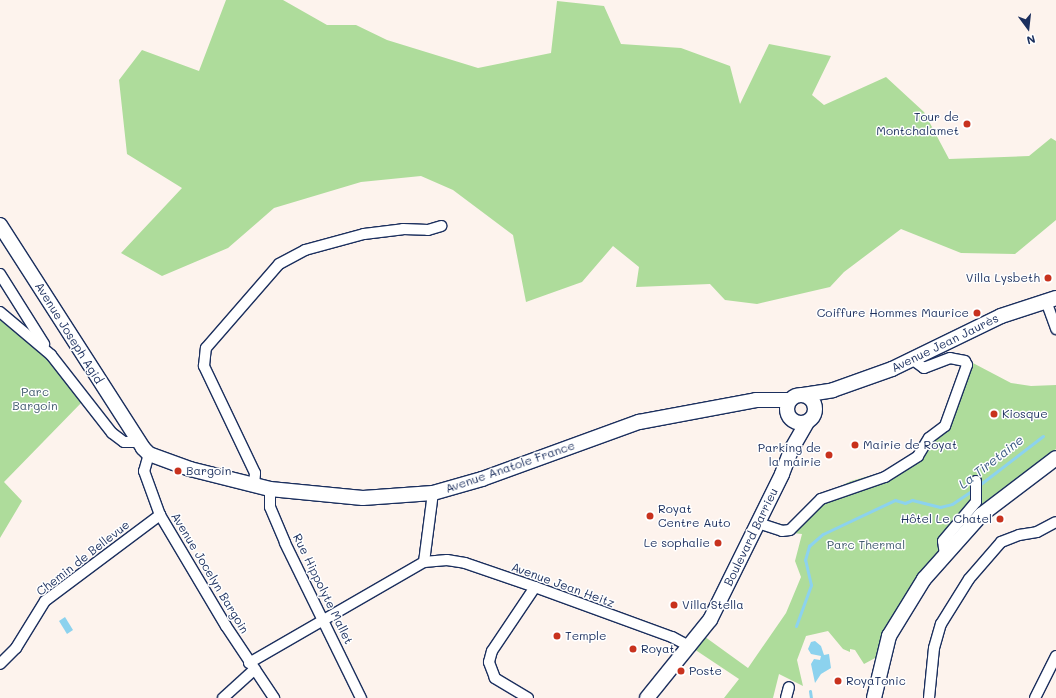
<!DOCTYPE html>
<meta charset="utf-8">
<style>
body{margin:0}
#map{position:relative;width:1056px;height:698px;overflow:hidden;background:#fdf3ed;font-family:Mali,sans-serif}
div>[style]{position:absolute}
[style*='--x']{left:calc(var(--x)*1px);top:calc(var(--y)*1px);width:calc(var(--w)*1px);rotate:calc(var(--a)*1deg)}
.green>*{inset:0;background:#aedc9b}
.water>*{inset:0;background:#8cd2ee}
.stream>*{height:3px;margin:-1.5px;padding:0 1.5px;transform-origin:1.5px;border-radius:1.5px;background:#8cd2ee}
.roads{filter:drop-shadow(1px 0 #1b2f5e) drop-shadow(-1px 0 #1b2f5e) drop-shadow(0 1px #1b2f5e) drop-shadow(0 -1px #1b2f5e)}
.street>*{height:10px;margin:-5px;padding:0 5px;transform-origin:5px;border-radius:5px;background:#fff}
.secondary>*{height:14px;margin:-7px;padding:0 7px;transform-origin:7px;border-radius:7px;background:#fff}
.secondary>.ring{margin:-7px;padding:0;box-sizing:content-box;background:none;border:14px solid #fff;border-radius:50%}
.dots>*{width:11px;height:11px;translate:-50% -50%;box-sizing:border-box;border:2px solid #fff;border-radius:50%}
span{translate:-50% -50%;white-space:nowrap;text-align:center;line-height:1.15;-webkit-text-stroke:3px #fff;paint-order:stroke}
.poi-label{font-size:12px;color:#1b2f5e}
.right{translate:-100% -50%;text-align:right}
.left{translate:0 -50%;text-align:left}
.street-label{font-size:12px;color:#1b2f5e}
.park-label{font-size:12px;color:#405a6d}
.water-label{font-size:13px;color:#375882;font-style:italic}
.north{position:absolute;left:1008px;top:8px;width:40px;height:40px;-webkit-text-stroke:3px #fff;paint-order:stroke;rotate:165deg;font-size:11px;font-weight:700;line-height:16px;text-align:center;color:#1b2f5e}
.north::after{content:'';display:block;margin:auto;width:14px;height:18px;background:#1b2f5e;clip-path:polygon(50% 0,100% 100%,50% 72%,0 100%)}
</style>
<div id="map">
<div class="green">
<div style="clip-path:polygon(226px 0,283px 0,327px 25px,356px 25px,387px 40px,478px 68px,551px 53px,557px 1px,604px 6px,621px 44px,681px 48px,730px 66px,740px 104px,769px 44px,831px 56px,812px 95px,824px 105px,886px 77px,924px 112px,949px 159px,1029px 156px,1051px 138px,1056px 141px,1056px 220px,1015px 254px,961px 253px,901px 229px,844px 272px,830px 287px,757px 304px,725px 300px,710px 284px,636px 287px,639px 267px,613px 246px,582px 282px,526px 302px,513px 235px,453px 190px,421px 176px,361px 182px,274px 208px,228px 248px,162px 276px,121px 253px,182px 188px,127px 154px,119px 80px,142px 50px,199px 71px)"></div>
<div style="clip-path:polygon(0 317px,51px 362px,83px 401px,4px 482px,22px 501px,0 538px)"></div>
<div style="clip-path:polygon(971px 362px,1011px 383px,1031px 386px,1056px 385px,1056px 449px,982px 504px,944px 544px,877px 657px,864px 664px,855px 650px,850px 649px,850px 652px,843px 649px,828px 631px,806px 636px,797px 660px,803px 686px,779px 674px,773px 698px,724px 698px,739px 679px,691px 647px,701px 634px,748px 668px,786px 613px,801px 577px,795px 561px,802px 534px,755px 529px,760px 520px,792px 526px,822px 495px,851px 481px,883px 472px,914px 452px,921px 439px,943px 424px)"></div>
</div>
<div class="water">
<div style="clip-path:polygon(65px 617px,73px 630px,67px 634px,59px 621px)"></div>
<div style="clip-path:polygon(815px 641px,821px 646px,824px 655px,829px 654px,831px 668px,821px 674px,815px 683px,811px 664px,814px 659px,820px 660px,821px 656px,811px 654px,808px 649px,811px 642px)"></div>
</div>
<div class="stream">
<div style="--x:978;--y:486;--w:82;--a:-37.6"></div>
<div style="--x:796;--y:626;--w:44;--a:-69.9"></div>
<div style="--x:811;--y:585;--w:26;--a:-103"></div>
<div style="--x:805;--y:560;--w:15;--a:-74"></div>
<div style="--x:809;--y:546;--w:18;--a:-41"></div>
<div style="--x:823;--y:534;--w:80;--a:-25.3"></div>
<div style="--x:895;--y:500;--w:10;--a:17"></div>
<div style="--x:905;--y:503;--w:8;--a:-23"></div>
<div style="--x:912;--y:500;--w:29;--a:14"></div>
<div style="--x:940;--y:507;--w:12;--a:-14"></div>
<div style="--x:952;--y:504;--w:27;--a:-34"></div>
<div style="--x:810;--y:691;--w:7;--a:82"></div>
</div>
<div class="roads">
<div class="street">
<div style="--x:0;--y:274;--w:83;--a:57.8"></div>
<div style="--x:1046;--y:301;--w:30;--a:70"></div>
<div style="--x:0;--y:312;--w:67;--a:40.1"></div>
<div style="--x:51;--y:355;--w:99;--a:52"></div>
<div style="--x:112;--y:433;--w:15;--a:37"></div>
<div style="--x:124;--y:442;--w:13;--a:0"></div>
<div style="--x:149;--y:454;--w:18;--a:106"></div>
<div style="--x:144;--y:471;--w:47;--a:70"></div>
<div style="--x:160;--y:515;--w:129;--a:59.3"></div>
<div style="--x:226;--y:626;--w:87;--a:56.3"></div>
<div style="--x:254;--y:485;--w:12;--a:-85"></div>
<div style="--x:255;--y:473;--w:119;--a:-115.5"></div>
<div style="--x:204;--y:366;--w:18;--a:-84"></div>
<div style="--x:206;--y:348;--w:111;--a:-49"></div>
<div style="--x:279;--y:264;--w:30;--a:-28"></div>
<div style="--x:305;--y:250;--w:61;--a:-15.2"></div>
<div style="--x:364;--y:234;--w:39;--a:-7"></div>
<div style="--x:403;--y:229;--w:25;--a:2"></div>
<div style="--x:428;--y:230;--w:14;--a:-17"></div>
<div style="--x:270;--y:489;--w:18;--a:90"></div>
<div style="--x:270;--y:507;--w:39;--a:67"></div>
<div style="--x:285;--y:543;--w:173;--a:63.9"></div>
<div style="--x:758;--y:523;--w:25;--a:18"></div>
<div style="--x:782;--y:531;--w:8;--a:-7"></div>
<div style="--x:790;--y:530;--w:44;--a:-45"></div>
<div style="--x:821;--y:499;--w:68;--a:-19"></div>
<div style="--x:885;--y:477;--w:39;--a:-32"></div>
<div style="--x:918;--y:456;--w:21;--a:-59"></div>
<div style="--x:929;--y:438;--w:20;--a:-37"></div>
<div style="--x:945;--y:426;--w:65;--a:-70.2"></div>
<div style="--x:967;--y:365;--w:4;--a:-117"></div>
<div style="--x:965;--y:361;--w:15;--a:-169"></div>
<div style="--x:950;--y:358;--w:28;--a:159"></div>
<div style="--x:924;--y:368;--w:14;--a:-144"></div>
<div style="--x:945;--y:555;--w:14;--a:-98"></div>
<div style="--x:943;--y:541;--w:51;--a:-49.8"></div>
<div style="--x:976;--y:502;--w:21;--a:-90"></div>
<div style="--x:424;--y:562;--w:70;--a:-82.6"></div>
<div style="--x:249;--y:663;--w:202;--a:-30"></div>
<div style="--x:424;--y:562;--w:23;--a:-5"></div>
<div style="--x:447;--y:560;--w:18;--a:9"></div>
<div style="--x:465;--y:563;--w:74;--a:18.9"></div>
<div style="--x:535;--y:587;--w:146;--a:20.1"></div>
<div style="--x:672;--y:637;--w:21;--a:28"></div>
<div style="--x:0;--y:664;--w:23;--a:-45"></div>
<div style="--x:16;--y:648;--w:55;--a:-58.3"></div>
<div style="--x:45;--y:601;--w:144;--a:-36.8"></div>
<div style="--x:223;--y:698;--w:43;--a:-42.2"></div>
<div style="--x:528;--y:698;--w:39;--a:-149"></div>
<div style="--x:495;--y:678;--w:17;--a:-111"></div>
<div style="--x:489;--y:662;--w:11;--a:-75"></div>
<div style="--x:492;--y:651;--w:77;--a:-56.1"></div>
<div style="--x:786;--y:698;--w:11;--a:-75"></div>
<div style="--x:929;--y:698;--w:50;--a:-84.3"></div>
<div style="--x:934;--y:648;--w:25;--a:-74"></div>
<div style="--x:941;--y:624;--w:53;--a:-58.1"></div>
<div style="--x:969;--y:579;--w:49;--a:-49.1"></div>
<div style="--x:1001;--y:542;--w:19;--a:-21"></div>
<div style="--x:1019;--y:535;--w:18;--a:-9"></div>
<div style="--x:1037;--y:532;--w:21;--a:-28"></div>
<div style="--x:1035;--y:698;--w:47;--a:-63.4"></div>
</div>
<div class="secondary">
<div style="--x:0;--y:225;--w:265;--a:57.3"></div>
<div style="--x:143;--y:448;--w:8;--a:45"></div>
<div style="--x:149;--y:454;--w:44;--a:20.1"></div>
<div style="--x:190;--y:469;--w:82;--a:14"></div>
<div style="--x:270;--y:489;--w:93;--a:5.5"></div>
<div style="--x:363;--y:498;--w:70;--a:-4.1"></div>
<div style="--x:433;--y:493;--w:51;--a:-15.9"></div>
<div style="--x:482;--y:479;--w:167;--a:-20"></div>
<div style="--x:639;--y:422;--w:119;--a:-10.6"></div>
<div style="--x:756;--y:400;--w:34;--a:0"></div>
<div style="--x:803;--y:395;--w:30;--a:-9"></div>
<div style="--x:833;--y:390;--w:63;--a:-19.6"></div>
<div style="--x:892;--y:369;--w:121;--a:-25.9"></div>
<div style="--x:1001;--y:316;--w:58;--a:-18.1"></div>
<div class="ring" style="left:787px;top:395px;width:14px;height:14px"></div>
<div style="--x:647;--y:698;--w:100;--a:-51.1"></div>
<div style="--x:710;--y:620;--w:163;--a:-63.7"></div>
<div style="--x:782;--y:474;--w:26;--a:-69"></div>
<div style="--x:791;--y:450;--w:32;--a:-60"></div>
<div style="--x:874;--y:698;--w:64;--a:-76.4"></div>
<div style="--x:889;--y:636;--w:67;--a:-58.4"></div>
<div style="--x:924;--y:579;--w:86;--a:-48.3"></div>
<div style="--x:981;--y:515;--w:94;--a:-37.2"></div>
</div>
</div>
<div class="dots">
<div style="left:967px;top:124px;background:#c8321e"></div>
<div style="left:1048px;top:278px;background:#c8321e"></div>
<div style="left:977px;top:313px;background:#c8321e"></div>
<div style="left:994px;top:414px;background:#c8321e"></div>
<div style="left:855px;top:445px;background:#c8321e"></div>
<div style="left:829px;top:455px;background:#c8321e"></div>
<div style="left:178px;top:471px;background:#c8321e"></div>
<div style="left:650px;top:516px;background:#c8321e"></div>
<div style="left:1000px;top:519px;background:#c8321e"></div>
<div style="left:718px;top:543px;background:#c8321e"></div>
<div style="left:674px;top:605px;background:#c8321e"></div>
<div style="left:557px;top:636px;background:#c8321e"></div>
<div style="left:633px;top:649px;background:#c8321e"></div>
<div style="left:681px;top:671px;background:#c8321e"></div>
<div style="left:838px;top:681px;background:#c8321e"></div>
</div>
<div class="poi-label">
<span class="right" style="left:959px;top:124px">Tour de<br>Montchalamet</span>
<span class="right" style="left:1040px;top:278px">Villa Lysbeth</span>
<span class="right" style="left:969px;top:313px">Coiffure Hommes Maurice</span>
<span class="left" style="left:1002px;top:414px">Kiosque</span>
<span class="left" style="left:863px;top:445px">Mairie de Royat</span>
<span class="right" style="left:821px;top:455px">Parking de<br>la mairie</span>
<span class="left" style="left:186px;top:471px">Bargoin</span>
<span class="left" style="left:658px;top:516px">Royat<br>Centre Auto</span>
<span class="right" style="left:992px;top:519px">Hôtel Le Chatel</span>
<span class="right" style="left:710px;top:543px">Le sophalie</span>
<span class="left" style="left:682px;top:605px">Villa Stella</span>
<span class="left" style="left:565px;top:636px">Temple</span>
<span class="left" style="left:641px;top:649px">Royat</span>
<span class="left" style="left:689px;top:671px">Poste</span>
<span class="left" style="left:846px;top:681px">RoyaTonic</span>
</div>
<div class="street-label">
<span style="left:69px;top:333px;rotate:58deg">Avenue Joseph Agid</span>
<span style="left:945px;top:343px;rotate:-26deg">Avenue Jean Jaurès</span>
<span style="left:510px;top:467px;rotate:-19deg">Avenue Anatole France</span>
<span style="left:751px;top:537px;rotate:-64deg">Boulevard Barrieu</span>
<span style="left:83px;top:558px;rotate:-38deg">Chemin de Bellevue</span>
<span style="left:210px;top:573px;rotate:59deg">Avenue Jocelyn Bargoin</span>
<span style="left:563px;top:585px;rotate:20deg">Avenue Jean Heitz</span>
<span style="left:323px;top:589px;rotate:64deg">Rue Hippolyte Mallet</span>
</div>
<div class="park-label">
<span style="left:35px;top:399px">Parc<br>Bargoin</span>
<span style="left:866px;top:545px">Parc Thermal</span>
</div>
<div class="water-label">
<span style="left:991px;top:462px;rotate:-38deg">La Tiretaine</span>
</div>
<div class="north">N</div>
</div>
